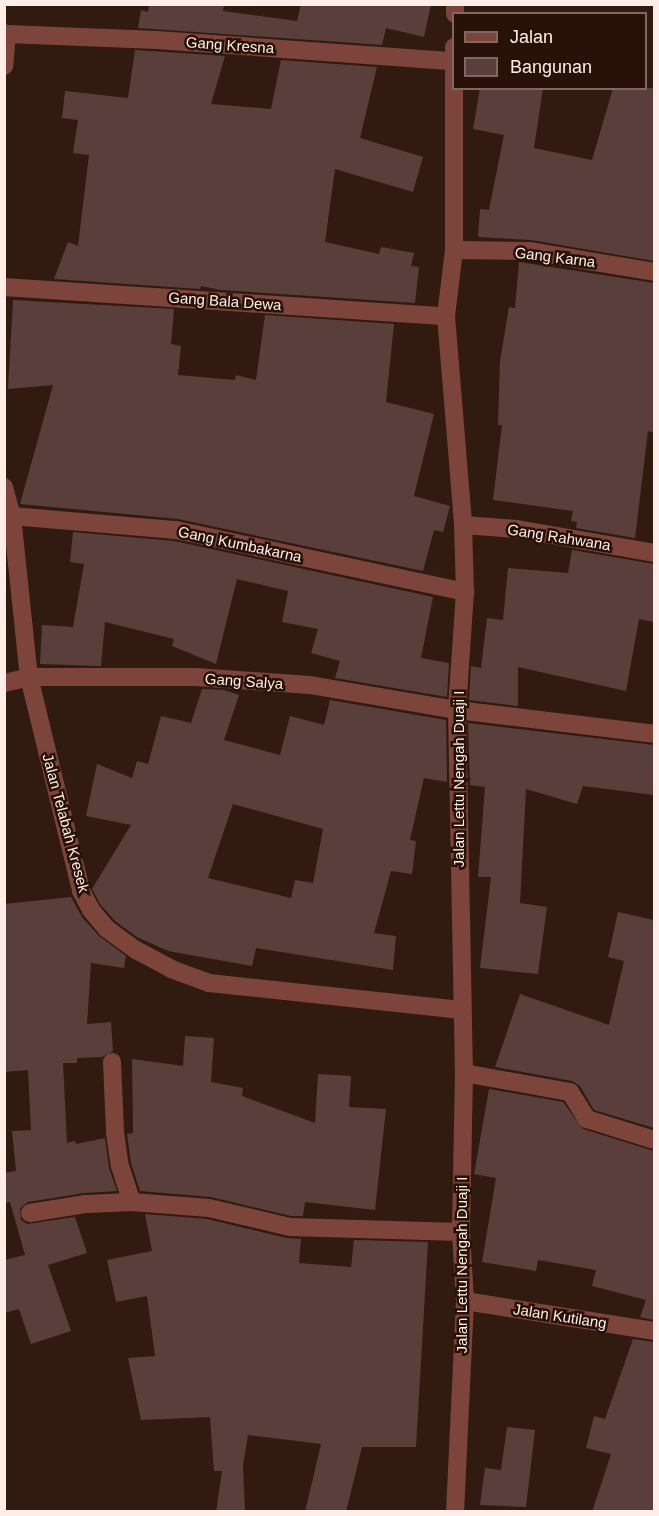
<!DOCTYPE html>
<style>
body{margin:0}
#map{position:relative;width:659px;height:1516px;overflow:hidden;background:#311b11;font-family:Helvetica,sans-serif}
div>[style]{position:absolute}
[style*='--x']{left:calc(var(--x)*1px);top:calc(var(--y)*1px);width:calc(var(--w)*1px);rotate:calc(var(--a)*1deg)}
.building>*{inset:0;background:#5a3e3c}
.street>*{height:18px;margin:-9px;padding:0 9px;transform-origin:9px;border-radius:9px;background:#7d443b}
span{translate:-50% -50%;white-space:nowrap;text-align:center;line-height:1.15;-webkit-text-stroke:5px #271108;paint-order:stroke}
.street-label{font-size:15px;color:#feeee7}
.frame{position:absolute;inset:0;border:6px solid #feeee7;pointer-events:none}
.legend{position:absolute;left:452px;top:12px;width:195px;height:78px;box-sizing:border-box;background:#271108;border:2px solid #7d6961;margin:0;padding:8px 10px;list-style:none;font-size:18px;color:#feeee7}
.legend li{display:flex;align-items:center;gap:12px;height:30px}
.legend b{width:30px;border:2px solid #7d6961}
</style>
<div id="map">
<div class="building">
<div style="clip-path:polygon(149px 4px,224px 4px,223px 11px,297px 21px,301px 4px,431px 4px,424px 37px,386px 28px,382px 45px,138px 28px,141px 10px,148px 12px)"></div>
<div style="clip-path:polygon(135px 50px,225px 56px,211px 104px,271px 109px,281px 60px,377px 67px,360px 138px,423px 157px,413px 192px,335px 169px,325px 242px,379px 254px,381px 247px,414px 253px,411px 266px,419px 267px,415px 303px,221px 290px,201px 286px,200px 289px,54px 279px,68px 242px,78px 246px,89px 155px,73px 153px,78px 120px,62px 118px,65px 91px,128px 98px)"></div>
<div style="clip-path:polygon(480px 88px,543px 88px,534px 148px,592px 160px,613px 88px,654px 88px,654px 261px,531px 240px,478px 237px,480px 209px,489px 210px,504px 135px,473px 129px)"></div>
<div style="clip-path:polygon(519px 262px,654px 283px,654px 433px,648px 431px,635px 538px,576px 528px,577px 522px,571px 521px,573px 511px,493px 500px,502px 425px,498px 425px,500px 361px,509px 307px,515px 308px)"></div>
<div style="clip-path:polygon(13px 300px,174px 309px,171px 344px,181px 346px,178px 375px,235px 380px,236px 375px,256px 380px,265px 315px,394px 324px,386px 402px,434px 414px,414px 496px,450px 506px,443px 532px,434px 530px,423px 571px,178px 519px,20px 504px,53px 385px,8px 389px)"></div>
<div style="clip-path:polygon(73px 532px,174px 541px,433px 597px,421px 658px,449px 663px,447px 697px,335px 678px,340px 661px,311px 653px,318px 629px,282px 622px,288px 591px,237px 579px,216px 664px,172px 646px,174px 639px,105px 622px,101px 666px,40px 664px,42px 625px,73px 627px,84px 564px,70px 562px)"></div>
<div style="clip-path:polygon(572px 550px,654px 564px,654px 622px,639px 619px,626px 691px,518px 667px,518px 706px,469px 700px,471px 666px,481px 668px,487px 618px,503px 620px,508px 568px,568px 573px)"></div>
<div style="clip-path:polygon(evenodd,202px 689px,224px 690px,239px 695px,224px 740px,280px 755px,290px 716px,324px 725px,330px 700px,446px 720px,447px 782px,424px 778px,410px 840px,416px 841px,412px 874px,391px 871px,374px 933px,396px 936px,393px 970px,256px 948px,252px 966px,168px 951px,137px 937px,115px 921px,100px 904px,92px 889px,131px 825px,86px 816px,97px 764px,132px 778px,137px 761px,148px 764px,161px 716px,191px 723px,202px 689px,233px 804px,323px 829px,313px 883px,295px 880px,291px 898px,208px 878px,233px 804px)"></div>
<div style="clip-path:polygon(468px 723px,654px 745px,654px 795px,583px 786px,577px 804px,526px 789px,520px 903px,547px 907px,538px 974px,480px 968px,491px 877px,478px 877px,485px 787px,470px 785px)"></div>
<div style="clip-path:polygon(71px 897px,82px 917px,99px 936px,126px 956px,124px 968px,91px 963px,87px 1024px,111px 1022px,113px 1051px,102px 1057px,77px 1058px,77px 1063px,63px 1063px,67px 1143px,75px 1141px,76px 1144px,105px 1138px,109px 1168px,117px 1191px,84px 1193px,28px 1202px,20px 1208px,21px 1220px,27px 1224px,75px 1217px,87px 1253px,48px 1265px,71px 1331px,31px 1344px,19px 1309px,4px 1313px,4px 1260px,25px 1255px,10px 1202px,4px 1203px,4px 1173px,16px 1171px,12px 1131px,31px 1130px,28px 1070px,4px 1072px,4px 904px)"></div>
<div style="clip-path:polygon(618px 912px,654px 920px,654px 1128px,594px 1110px,580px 1086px,572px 1081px,495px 1067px,520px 994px,609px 1025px,624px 961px,608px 957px)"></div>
<div style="clip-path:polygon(185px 1036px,214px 1038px,211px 1082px,243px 1088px,242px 1096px,315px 1123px,318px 1074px,351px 1076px,349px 1107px,386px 1109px,375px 1210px,305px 1202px,303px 1216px,291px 1216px,211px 1197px,140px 1191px,131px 1163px,127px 1134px,133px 1133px,132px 1059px,183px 1066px)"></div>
<div style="clip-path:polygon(489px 1089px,563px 1102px,583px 1129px,654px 1151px,654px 1320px,640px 1317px,646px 1300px,592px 1286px,596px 1270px,538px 1260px,536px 1271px,482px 1262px,496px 1178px,474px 1174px)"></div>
<div style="clip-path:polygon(145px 1214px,207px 1219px,287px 1238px,301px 1239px,299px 1263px,351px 1267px,354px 1240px,428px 1242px,416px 1447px,362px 1447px,346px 1512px,305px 1512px,321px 1444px,248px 1435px,243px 1465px,245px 1512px,216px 1512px,222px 1471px,214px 1471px,210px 1417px,141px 1420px,128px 1358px,155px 1356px,147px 1296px,116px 1302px,107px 1260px,152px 1251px)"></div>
<div style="clip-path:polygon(633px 1339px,654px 1342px,654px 1512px,592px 1512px,611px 1454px,586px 1448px,594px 1416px,605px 1419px)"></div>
<div style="clip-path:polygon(507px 1427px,535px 1430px,526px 1507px,480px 1505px,485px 1468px,501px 1470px)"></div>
</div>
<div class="street">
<div style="--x:455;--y:14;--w:10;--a:-90"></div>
<div style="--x:4;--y:33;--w:3;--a:18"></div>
<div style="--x:7;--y:34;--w:32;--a:95"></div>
<div style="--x:7;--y:34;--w:150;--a:2.3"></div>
<div style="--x:157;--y:40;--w:297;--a:4.1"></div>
<div style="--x:454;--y:47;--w:203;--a:90"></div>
<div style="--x:454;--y:250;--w:66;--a:96.9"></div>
<div style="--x:446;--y:316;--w:210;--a:85.3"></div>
<div style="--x:463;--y:525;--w:67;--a:88.3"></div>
<div style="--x:465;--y:592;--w:118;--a:93.9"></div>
<div style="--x:457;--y:710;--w:363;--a:88.9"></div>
<div style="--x:464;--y:1073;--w:159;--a:91.1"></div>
<div style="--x:461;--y:1232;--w:69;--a:86.7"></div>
<div style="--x:465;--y:1301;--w:211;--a:92.7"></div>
<div style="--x:454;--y:250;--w:75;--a:0.8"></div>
<div style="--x:529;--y:251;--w:127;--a:9.5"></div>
<div style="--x:4;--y:287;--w:443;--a:3.8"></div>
<div style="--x:4;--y:487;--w:30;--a:75"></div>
<div style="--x:12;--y:516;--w:162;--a:84"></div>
<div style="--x:29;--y:677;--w:220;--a:76.3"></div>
<div style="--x:81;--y:891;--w:21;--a:62"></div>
<div style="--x:91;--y:910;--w:25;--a:50"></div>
<div style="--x:107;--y:929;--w:36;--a:36"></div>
<div style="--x:136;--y:950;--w:40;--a:28"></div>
<div style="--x:171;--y:969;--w:40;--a:20.2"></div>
<div style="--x:209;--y:983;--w:254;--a:6.1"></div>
<div style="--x:12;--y:516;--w:165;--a:4.9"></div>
<div style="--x:176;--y:530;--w:296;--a:12.1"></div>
<div style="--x:463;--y:525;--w:54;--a:4.2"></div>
<div style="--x:517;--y:529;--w:139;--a:9.9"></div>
<div style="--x:4;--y:683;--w:26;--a:-13"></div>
<div style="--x:29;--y:677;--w:167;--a:0"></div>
<div style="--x:196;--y:677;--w:114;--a:4"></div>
<div style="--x:310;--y:685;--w:149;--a:9.7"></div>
<div style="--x:457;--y:710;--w:198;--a:6.9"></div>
<div style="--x:112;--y:1062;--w:70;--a:87.5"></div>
<div style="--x:115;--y:1132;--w:34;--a:82"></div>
<div style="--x:120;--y:1166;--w:38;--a:72"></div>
<div style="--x:464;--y:1073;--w:108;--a:10.2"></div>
<div style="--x:570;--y:1092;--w:32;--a:58"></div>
<div style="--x:587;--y:1119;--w:70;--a:17.4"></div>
<div style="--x:30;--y:1213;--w:57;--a:-9.1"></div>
<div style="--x:86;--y:1204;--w:46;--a:-2.5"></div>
<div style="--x:132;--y:1202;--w:77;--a:4.5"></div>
<div style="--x:209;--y:1208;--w:83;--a:13.2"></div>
<div style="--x:290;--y:1227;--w:171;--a:1.7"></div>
<div style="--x:465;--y:1301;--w:191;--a:9"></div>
</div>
<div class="street-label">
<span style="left:230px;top:45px;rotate:4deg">Gang Kresna</span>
<span style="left:555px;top:257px;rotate:7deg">Gang Karna</span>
<span style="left:225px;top:301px;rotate:4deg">Gang Bala Dewa</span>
<span style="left:559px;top:537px;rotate:9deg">Gang Rahwana</span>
<span style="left:240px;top:544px;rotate:12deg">Gang Kumbakarna</span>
<span style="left:244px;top:681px;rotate:4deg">Gang Salya</span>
<span style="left:459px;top:779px;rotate:-90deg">Jalan Lettu Nengah Duaji I</span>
<span style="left:66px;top:823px;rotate:75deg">Jalan Telabah Kresek</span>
<span style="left:462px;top:1265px;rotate:-90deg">Jalan Lettu Nengah Duaji I</span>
<span style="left:560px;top:1316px;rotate:9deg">Jalan Kutilang</span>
</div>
<div class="frame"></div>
<ul class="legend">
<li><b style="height:8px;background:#7d443b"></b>Jalan</li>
<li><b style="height:16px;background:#5a3e3c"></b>Bangunan</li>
</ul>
</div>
